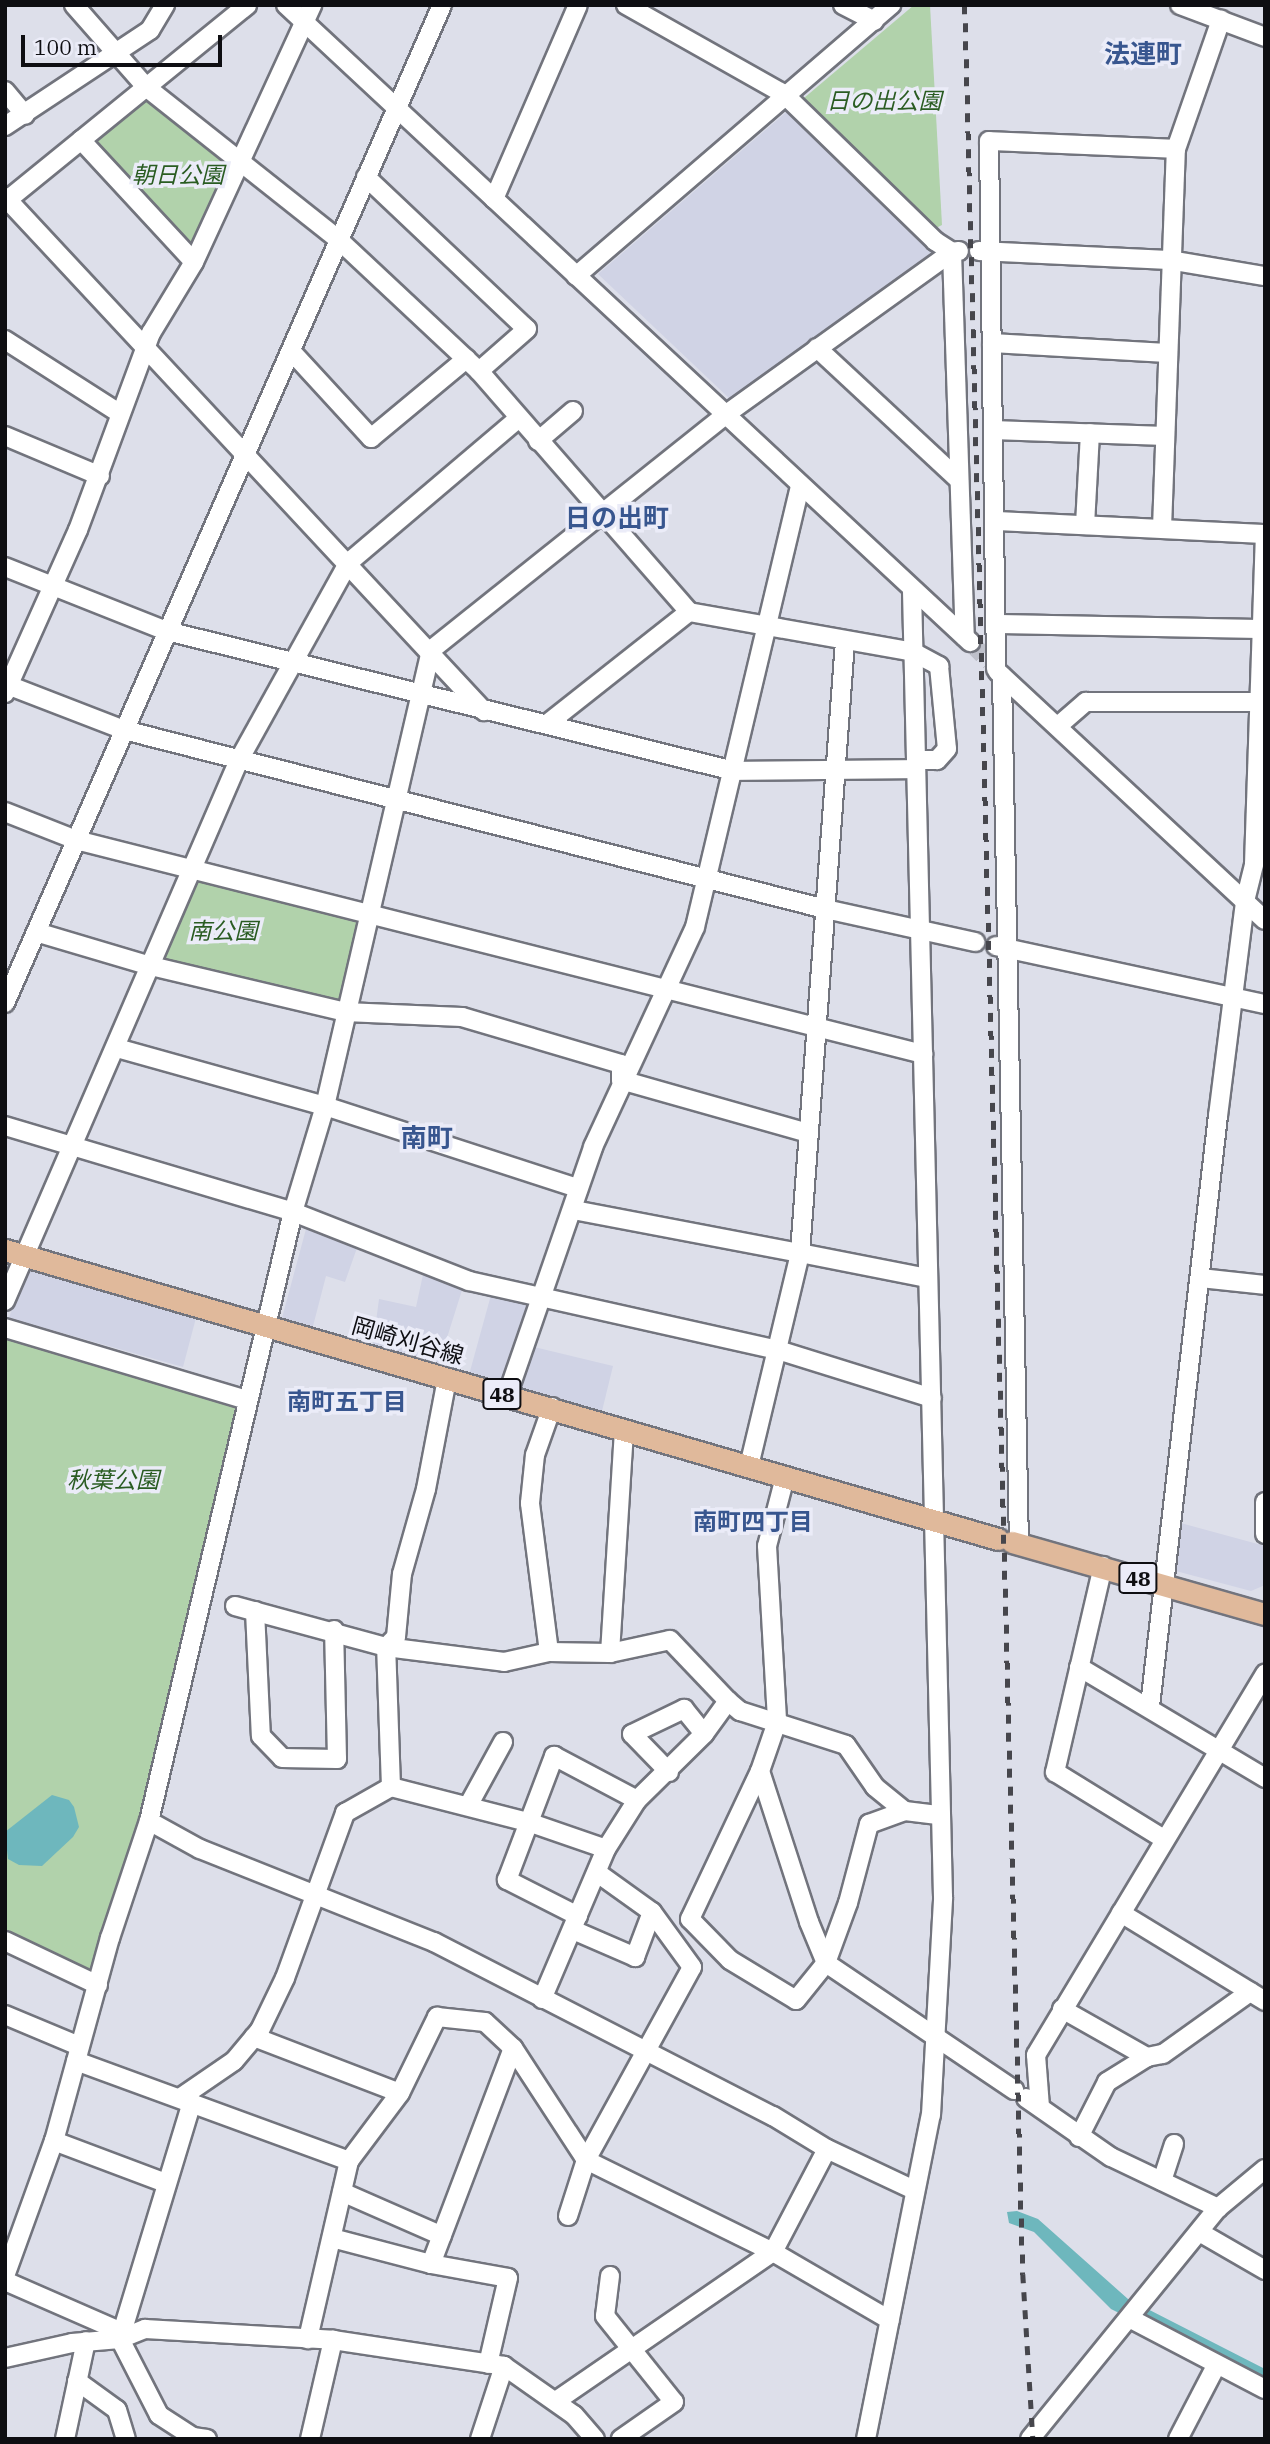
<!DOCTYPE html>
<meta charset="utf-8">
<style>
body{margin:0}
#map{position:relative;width:1270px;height:2444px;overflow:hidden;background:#dddfea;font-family:"IBM Plex Serif","Noto Sans JP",serif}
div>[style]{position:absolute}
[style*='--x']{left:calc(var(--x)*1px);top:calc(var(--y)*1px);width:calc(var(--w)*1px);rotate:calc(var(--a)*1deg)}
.built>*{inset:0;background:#d0d3e5}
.green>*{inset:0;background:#b1d2ab}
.water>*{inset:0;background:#6eb7bd}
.minor-tunnel>*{height:18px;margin-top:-9px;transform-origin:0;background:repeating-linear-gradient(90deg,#bec0ca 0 18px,transparent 0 27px)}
.roads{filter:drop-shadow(2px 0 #72747d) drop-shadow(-2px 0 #72747d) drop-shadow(0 2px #72747d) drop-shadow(0 -2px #72747d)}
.minor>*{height:18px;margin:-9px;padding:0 9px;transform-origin:9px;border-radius:9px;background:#fff}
.major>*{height:21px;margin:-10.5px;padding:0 10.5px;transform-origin:10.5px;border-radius:10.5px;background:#e0b99b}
.rail>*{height:4.5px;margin-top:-2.25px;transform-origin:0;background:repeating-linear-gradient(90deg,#46464c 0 9px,transparent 0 18px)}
span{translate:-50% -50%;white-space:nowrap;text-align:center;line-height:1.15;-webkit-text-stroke:7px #ebecf8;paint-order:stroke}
.shield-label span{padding:2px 5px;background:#ebecf8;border:2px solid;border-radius:5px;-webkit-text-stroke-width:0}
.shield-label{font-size:21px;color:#0e0e12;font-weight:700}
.park-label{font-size:23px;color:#2a5c22;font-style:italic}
.street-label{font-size:23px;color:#0e0e12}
.neighbourhood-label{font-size:24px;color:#38568f;font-weight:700}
.quarter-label{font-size:26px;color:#38568f;font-weight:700}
.frame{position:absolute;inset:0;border:7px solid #0e0e12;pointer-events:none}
.scale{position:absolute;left:21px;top:35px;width:201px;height:32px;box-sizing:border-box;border:4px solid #0e0e12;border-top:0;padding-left:9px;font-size:21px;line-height:24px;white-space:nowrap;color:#0e0e12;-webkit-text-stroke:5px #ebecf8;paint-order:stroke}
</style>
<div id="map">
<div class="built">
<div style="clip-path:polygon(790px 109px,934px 255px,730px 399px,598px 274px)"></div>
<div style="clip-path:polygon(306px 1229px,358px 1245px,345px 1282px,326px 1276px,312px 1330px,282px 1318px)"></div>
<div style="clip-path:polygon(25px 1269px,197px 1314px,183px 1367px,9px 1318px)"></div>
<div style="clip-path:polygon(424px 1270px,463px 1287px,439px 1363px,373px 1344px,379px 1299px,416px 1307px)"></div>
<div style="clip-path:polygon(491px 1295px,533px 1302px,505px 1385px,469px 1375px)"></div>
<div style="clip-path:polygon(530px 1346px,613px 1366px,602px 1411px,518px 1387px)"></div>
<div style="clip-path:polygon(1177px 1522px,1265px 1546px,1265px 1585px,1251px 1591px,1172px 1570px)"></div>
</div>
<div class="green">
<div style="clip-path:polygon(914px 5px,930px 5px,942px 225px,934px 229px,804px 98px)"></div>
<div style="clip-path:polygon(148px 97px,227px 158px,229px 165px,194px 242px,187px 244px,92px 144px,93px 138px,140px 99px)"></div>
<div style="clip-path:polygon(193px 869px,359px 921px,338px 1004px,151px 966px)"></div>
<div style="clip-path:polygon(5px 1335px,240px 1404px,141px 1814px,142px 1824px,90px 1974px,5px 1935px)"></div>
</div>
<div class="water">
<div style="clip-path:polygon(52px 1795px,69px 1800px,74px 1807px,79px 1827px,73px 1837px,42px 1866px,19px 1865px,8px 1859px,5px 1832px)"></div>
<div style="clip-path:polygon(1017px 2211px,1038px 2219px,1128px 2299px,1265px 2369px,1265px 2386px,1111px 2309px,1034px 2232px,1009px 2223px,1007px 2212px)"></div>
</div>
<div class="minor-tunnel">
<div style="--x:970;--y:642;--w:28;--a:45"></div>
</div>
<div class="roads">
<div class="minor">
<div style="--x:74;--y:5;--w:109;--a:48.7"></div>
<div style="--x:146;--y:87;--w:246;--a:38.4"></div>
<div style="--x:339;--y:240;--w:192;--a:43.1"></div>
<div style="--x:479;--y:371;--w:320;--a:48.9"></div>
<div style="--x:689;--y:612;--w:228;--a:10.1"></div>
<div style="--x:913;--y:652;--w:30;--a:28"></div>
<div style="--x:939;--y:666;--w:83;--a:84.5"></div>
<div style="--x:947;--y:749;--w:15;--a:132"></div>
<div style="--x:937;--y:760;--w:21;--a:180"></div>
<div style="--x:286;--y:5;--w:935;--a:42.96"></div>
<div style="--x:626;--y:5;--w:181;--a:29.4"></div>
<div style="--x:784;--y:94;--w:211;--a:44.2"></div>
<div style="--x:935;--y:241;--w:20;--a:33"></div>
<div style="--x:843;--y:5;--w:35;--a:27"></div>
<div style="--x:1180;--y:5;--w:91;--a:20.6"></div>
<div style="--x:5;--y:91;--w:31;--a:50"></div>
<div style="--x:5;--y:126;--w:174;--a:-33.5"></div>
<div style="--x:150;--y:30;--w:29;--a:-59"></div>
<div style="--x:81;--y:140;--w:166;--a:47.2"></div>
<div style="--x:366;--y:177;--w:221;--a:43.4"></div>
<div style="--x:527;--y:329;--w:64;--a:138.8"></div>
<div style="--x:5;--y:197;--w:703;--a:47.02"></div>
<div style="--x:494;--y:199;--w:211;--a:-66.6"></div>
<div style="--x:5;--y:202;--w:312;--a:-39.1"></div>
<div style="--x:979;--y:251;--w:190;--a:2.7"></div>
<div style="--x:1169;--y:260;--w:97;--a:9.5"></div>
<div style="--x:952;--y:252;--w:385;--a:88.1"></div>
<div style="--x:576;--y:276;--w:416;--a:-40.7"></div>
<div style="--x:5;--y:340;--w:135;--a:32.6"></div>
<div style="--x:992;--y:343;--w:175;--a:3.3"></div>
<div style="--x:817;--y:348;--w:192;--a:42.9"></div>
<div style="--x:292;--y:352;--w:117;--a:47.4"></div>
<div style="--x:371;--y:438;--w:124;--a:-39.7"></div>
<div style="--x:994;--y:430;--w:170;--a:2"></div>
<div style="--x:5;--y:436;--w:103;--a:22.8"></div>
<div style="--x:538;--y:441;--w:46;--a:-40.6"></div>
<div style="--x:996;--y:521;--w:269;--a:2.8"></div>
<div style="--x:1085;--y:525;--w:92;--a:-86.9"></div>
<div style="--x:1162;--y:528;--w:379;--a:-87.9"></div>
<div style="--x:1176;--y:149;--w:137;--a:-70.8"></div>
<div style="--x:5;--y:567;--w:174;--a:21.6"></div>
<div style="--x:167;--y:631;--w:584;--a:13.87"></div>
<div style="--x:734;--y:771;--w:182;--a:-0.6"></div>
<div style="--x:996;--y:624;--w:267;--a:1.1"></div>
<div style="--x:996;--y:669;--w:528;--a:-90.76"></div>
<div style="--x:989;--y:141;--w:187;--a:2.4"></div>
<div style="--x:998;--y:672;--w:364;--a:42.9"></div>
<div style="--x:1002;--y:676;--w:868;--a:88.88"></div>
<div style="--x:5;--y:684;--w:128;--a:21.1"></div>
<div style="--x:124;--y:730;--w:723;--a:14.32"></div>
<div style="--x:825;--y:909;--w:154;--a:12.4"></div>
<div style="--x:5;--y:693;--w:179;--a:-65.9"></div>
<div style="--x:78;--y:530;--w:210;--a:-69.7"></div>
<div style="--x:151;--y:333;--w:83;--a:-58.8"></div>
<div style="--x:194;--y:262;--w:283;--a:-65.3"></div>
<div style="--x:547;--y:724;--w:181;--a:-38.3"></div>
<div style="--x:1058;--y:726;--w:37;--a:-41"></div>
<div style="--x:1086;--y:702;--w:179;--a:0"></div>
<div style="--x:5;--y:812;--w:76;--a:21.5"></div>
<div style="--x:76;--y:840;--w:874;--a:14.18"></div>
<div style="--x:36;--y:932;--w:120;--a:16.5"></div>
<div style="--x:151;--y:966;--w:199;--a:13.3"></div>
<div style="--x:345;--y:1012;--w:117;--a:2.4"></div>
<div style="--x:462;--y:1017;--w:166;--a:16.5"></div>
<div style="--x:621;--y:1064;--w:16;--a:90"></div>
<div style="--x:996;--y:946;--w:275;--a:12.2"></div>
<div style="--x:5;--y:1003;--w:1089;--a:-66.35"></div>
<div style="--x:117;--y:1048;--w:216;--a:15.6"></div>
<div style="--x:325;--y:1106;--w:266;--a:18"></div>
<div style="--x:621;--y:1080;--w:194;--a:15.8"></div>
<div style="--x:5;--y:1126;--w:301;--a:16.6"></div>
<div style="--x:293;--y:1212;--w:189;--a:21.4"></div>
<div style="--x:469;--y:1281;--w:317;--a:12.6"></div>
<div style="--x:778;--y:1350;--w:161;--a:17.3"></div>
<div style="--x:574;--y:1210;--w:230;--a:10.8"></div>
<div style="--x:800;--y:1253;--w:614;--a:-85.79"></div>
<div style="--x:1200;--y:1278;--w:65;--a:6.1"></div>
<div style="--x:5;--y:1301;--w:589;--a:-66.61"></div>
<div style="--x:239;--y:760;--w:225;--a:-61"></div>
<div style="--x:348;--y:563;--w:223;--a:-40.3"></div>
<div style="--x:5;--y:1328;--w:252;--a:16.6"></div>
<div style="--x:507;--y:1396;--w:263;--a:-70.9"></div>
<div style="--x:593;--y:1147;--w:242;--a:-65.1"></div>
<div style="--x:695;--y:927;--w:452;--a:-76.6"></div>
<div style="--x:749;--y:1466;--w:219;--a:-76.5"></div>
<div style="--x:800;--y:1253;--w:129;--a:11.1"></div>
<div style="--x:785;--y:1477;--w:71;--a:104.6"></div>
<div style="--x:767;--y:1546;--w:176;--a:86.7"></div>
<div style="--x:777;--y:1722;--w:52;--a:109.1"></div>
<div style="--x:760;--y:1771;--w:159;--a:72"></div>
<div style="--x:809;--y:1922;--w:44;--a:67.5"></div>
<div style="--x:826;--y:1963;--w:227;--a:34"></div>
<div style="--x:1265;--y:1502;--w:32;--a:90"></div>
<div style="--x:1103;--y:1566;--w:212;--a:103.1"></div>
<div style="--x:1055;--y:1772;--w:128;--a:31.6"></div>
<div style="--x:235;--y:1606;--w:156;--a:15.2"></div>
<div style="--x:386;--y:1647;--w:119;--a:7.2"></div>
<div style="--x:504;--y:1662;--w:46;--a:-12.5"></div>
<div style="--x:549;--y:1652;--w:61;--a:0.9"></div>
<div style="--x:610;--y:1653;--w:61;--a:-12.2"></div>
<div style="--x:670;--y:1640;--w:84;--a:46.4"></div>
<div style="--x:255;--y:1611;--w:125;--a:87.3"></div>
<div style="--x:261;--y:1736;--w:30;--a:46"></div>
<div style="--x:282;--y:1758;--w:55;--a:1"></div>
<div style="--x:337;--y:1759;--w:129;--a:-91.3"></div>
<div style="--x:549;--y:1652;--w:150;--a:-97.3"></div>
<div style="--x:530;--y:1503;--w:48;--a:-84.1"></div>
<div style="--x:535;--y:1455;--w:51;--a:-70.5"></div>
<div style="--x:610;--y:1653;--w:223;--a:-86.4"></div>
<div style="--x:1079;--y:1667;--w:217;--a:30.8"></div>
<div style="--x:1150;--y:1706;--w:594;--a:-83.43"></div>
<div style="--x:1218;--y:1116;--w:217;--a:-82.8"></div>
<div style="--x:1245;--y:901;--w:38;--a:-76"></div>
<div style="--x:1254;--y:864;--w:326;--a:-88.1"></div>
<div style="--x:760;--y:1771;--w:164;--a:115.3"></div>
<div style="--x:690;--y:1919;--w:57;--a:45.7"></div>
<div style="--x:730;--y:1960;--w:77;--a:31.2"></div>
<div style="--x:796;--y:2000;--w:48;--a:-51"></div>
<div style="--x:826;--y:1963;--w:64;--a:-69.9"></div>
<div style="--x:848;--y:1903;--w:82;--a:-75.1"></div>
<div style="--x:869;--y:1824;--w:38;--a:-20"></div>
<div style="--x:669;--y:1772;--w:53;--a:-134.2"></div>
<div style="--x:632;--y:1734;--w:58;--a:-25.7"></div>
<div style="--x:684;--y:1709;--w:32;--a:51"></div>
<div style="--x:391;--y:1787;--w:145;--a:14.4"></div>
<div style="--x:531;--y:1823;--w:79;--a:19.1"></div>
<div style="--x:606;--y:1849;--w:163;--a:113.1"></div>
<div style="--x:468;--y:1806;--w:73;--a:-61.3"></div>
<div style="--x:149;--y:1821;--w:58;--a:28.8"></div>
<div style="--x:200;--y:1849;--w:252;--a:21.7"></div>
<div style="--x:434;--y:1942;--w:381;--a:27.2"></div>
<div style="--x:773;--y:2116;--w:63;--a:31.4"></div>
<div style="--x:827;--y:2149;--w:96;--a:25.2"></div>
<div style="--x:606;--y:1849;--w:58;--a:-57.7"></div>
<div style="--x:637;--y:1800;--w:94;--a:-44.6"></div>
<div style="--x:704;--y:1734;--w:41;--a:-54"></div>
<div style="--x:728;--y:1701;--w:16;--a:40"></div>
<div style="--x:740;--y:1711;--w:111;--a:17.8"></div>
<div style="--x:846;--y:1745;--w:51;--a:55.4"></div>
<div style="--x:875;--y:1787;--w:38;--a:39"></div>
<div style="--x:905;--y:1811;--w:35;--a:7"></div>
<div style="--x:1121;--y:1913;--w:169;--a:31.4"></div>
<div style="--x:578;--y:1916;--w:80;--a:-153.1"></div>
<div style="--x:507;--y:1880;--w:133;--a:-69.2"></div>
<div style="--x:554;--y:1756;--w:94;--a:27.9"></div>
<div style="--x:573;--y:1930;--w:68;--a:23.5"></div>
<div style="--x:635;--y:1957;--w:48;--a:-69.3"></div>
<div style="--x:5;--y:1941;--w:103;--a:25.3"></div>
<div style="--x:1062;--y:2009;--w:98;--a:29.5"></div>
<div style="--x:5;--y:2015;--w:80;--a:22.7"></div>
<div style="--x:254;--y:2037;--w:156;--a:21"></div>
<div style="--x:400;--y:2093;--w:85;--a:126.9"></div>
<div style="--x:76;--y:2061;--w:291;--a:20.1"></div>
<div style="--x:349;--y:2161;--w:183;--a:103"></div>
<div style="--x:400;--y:2093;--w:85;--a:-64"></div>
<div style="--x:437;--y:2017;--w:48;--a:5.9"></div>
<div style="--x:485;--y:2022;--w:38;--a:43"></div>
<div style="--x:513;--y:2048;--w:134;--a:56.9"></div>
<div style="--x:586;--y:2160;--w:208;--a:26.2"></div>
<div style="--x:773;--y:2252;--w:116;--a:-62.3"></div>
<div style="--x:180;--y:2098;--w:65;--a:-34.4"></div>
<div style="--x:234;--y:2061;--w:40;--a:-50"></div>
<div style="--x:260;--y:2030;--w:58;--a:-64.3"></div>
<div style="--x:285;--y:1978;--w:176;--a:-70"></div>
<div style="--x:345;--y:1813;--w:53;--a:-29.5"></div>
<div style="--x:391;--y:1787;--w:140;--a:-92"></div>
<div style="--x:386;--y:1647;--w:14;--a:-45"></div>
<div style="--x:396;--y:1637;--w:63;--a:-84.6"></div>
<div style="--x:402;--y:1574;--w:88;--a:-74.2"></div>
<div style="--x:426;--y:1489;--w:112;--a:-79.2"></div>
<div style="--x:1026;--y:2098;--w:103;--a:34.8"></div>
<div style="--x:1111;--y:2157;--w:119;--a:25.5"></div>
<div style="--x:192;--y:2102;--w:248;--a:106.9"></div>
<div style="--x:120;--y:2339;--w:85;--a:62.8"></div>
<div style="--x:159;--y:2415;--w:40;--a:32.9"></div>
<div style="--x:193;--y:2437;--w:14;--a:8"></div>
<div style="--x:1040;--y:2107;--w:52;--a:-94.4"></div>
<div style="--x:1036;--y:2055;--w:445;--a:-59"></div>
<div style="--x:1079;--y:2137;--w:62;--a:-63"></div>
<div style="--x:1107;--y:2082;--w:47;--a:-32"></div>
<div style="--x:1147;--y:2057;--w:16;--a:-11"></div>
<div style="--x:1163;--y:2054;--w:107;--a:-35.5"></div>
<div style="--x:54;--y:2141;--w:120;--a:20.6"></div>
<div style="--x:1162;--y:2181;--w:39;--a:-72"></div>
<div style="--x:342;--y:2192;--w:109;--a:23.7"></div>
<div style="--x:568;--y:2216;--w:59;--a:-72.2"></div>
<div style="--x:586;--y:2160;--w:220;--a:-61.2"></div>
<div style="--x:692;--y:1967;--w:68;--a:-126"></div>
<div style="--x:652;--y:1912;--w:65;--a:-144.4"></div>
<div style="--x:1201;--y:2233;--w:74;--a:30"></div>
<div style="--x:332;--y:2238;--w:102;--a:14.7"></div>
<div style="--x:431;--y:2264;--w:78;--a:10.3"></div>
<div style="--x:508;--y:2278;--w:88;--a:103.1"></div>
<div style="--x:431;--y:2264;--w:231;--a:-69.2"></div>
<div style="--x:5;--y:2276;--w:144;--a:-70.1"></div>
<div style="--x:54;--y:2141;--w:211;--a:-74.6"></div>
<div style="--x:110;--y:1938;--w:123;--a:-71.6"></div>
<div style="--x:149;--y:1821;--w:626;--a:-76.7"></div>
<div style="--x:293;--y:1212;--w:111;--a:-73.2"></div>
<div style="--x:325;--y:1106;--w:468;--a:-76.9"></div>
<div style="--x:431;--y:650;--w:376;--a:-38.6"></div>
<div style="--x:725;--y:415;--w:279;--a:-35.7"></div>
<div style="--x:952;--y:252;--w:7;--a:-8"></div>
<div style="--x:610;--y:2276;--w:40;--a:97.1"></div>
<div style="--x:605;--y:2316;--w:110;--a:51.3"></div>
<div style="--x:674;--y:2402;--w:65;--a:145.1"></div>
<div style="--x:5;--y:2281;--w:128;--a:23.6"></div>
<div style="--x:1131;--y:2319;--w:151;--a:27.6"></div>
<div style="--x:5;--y:2358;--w:69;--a:-12.6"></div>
<div style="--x:72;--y:2343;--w:48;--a:-4.8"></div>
<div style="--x:120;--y:2339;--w:27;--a:-22"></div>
<div style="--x:145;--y:2329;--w:188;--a:3.3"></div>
<div style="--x:333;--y:2340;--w:173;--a:8.6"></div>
<div style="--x:504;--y:2366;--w:85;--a:35"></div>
<div style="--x:574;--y:2415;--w:32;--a:49"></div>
<div style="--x:77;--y:2381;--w:49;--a:35.9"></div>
<div style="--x:117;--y:2410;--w:30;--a:73"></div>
<div style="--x:556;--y:2401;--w:263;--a:-34.5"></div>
<div style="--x:773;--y:2252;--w:135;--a:30.2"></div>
<div style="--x:65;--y:2439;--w:100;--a:-77.9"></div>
<div style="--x:310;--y:2439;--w:102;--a:-76.9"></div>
<div style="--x:480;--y:2439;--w:77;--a:-71.8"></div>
<div style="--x:866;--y:2439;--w:330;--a:-78.7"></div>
<div style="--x:931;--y:2115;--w:218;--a:-86.8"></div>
<div style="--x:943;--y:1897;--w:1307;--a:-91.36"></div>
<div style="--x:1030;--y:2439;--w:298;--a:-50.9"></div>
<div style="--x:1218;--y:2208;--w:61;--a:-39.7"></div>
<div style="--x:1178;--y:2439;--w:82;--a:-62.5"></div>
</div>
<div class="major">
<div style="--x:5;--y:1250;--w:1034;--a:16.23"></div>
<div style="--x:1012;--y:1542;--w:263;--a:15.9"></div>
</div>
</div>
<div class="rail">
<div style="--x:965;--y:5;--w:2270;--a:88.54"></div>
<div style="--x:1023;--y:2274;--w:165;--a:86.5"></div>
</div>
<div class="shield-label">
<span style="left:502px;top:1394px">48</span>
<span style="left:1138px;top:1578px">48</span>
</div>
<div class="park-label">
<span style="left:884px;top:100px">日の出公園</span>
<span style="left:178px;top:174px">朝日公園</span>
<span style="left:223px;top:930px">南公園</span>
<span style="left:113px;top:1479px">秋葉公園</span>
</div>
<div class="street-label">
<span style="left:408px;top:1340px;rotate:16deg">岡崎刈谷線</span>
</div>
<div class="neighbourhood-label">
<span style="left:347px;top:1402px">南町五丁目</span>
<span style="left:753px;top:1522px">南町四丁目</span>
</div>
<div class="quarter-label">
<span style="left:1143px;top:54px">法連町</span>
<span style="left:617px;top:518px">日の出町</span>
<span style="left:427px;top:1138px">南町</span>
</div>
<div class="frame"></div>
<div class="scale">100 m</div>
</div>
